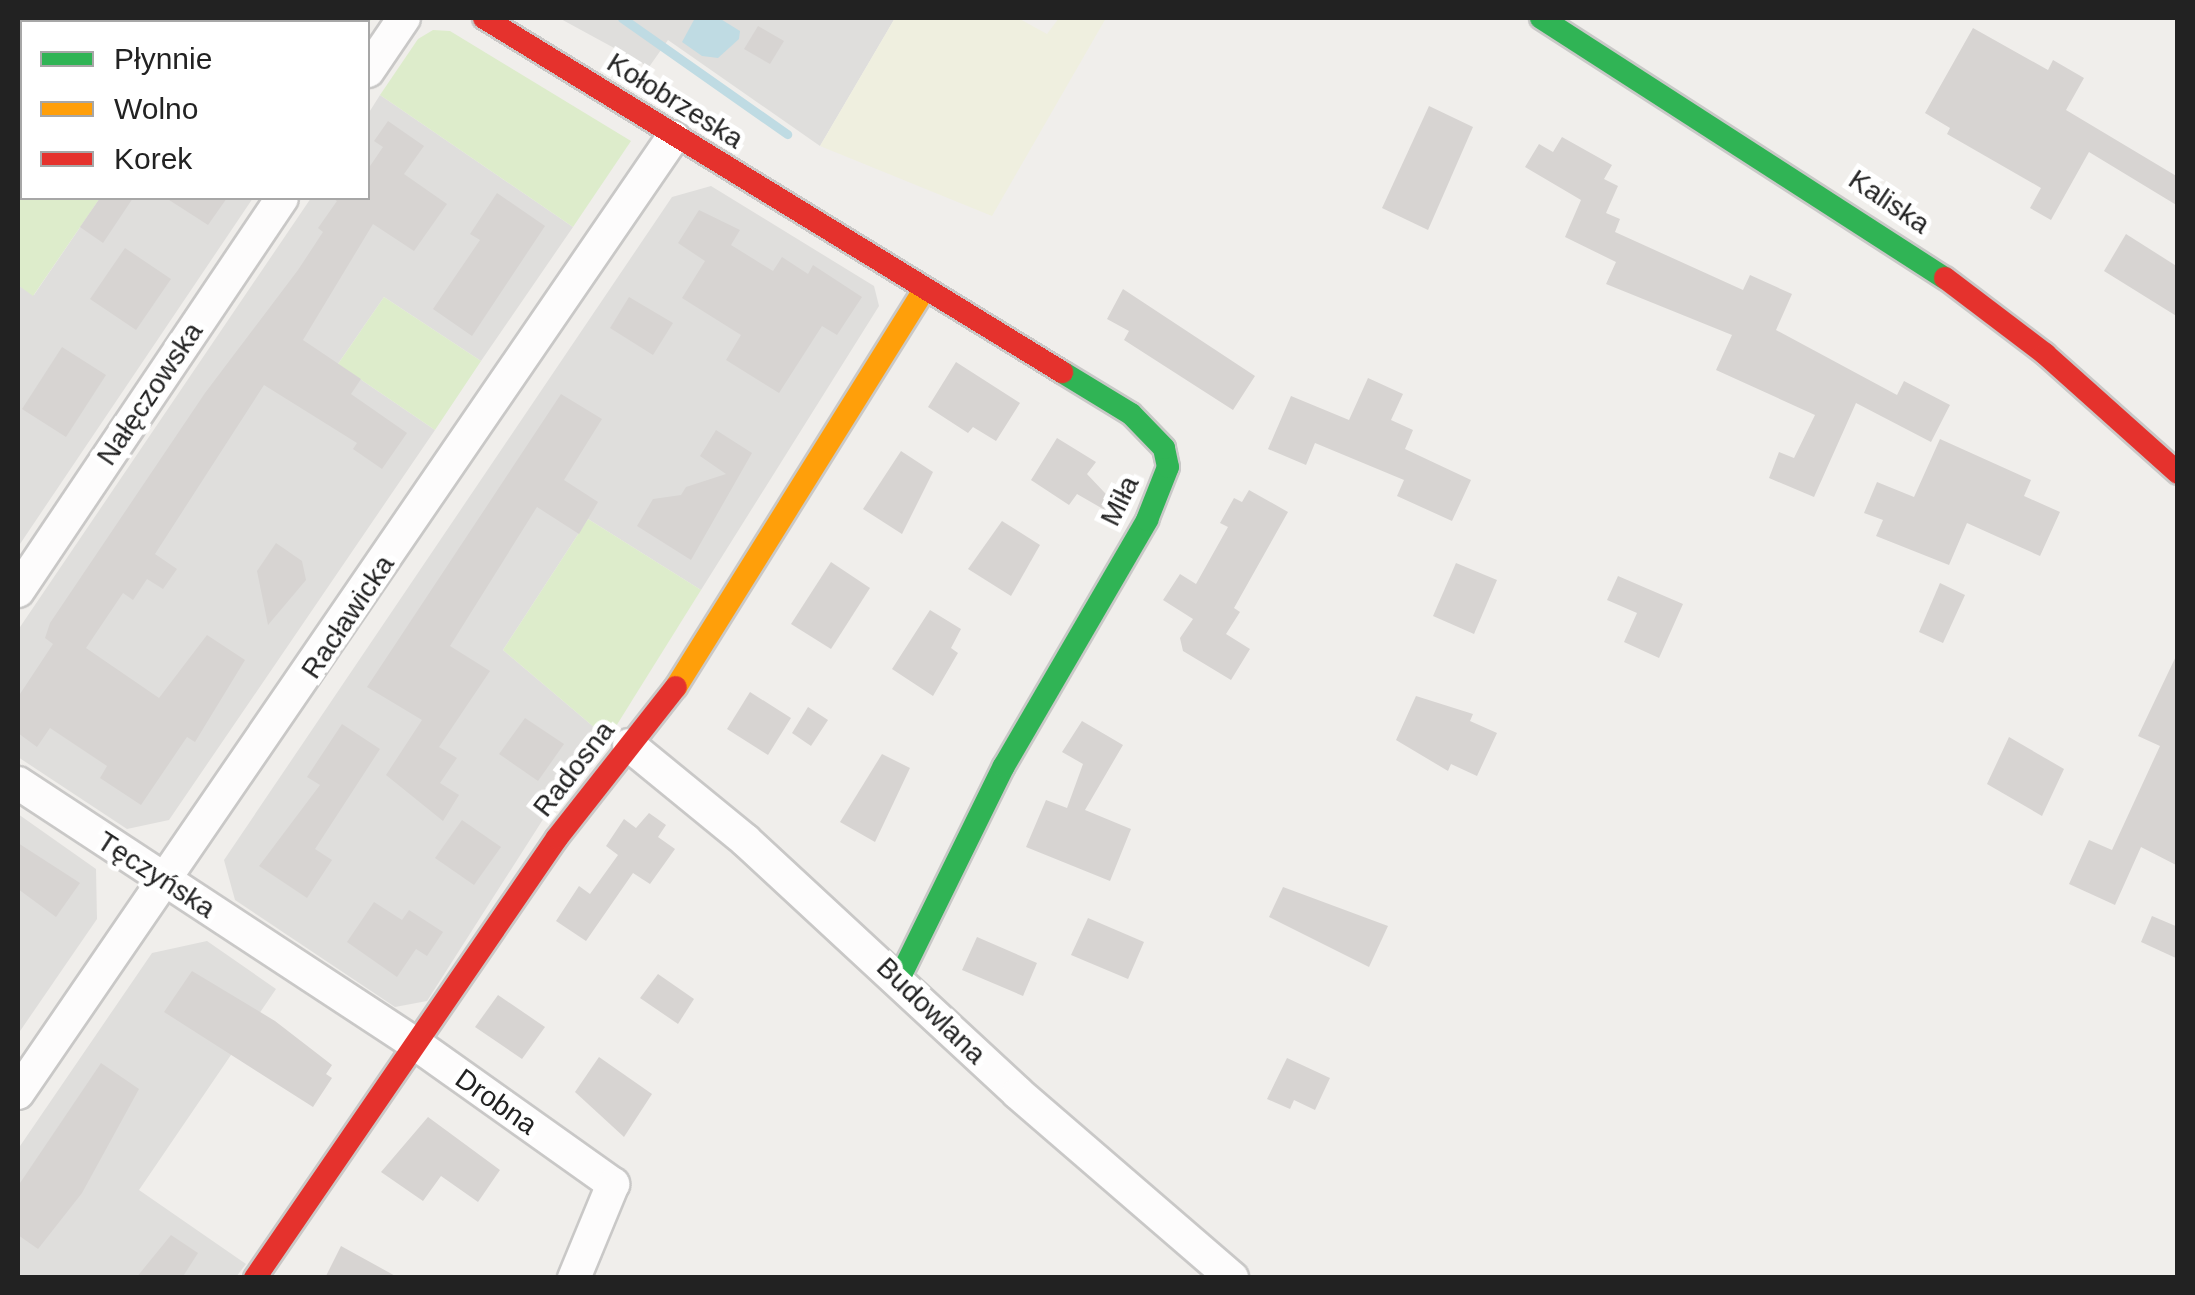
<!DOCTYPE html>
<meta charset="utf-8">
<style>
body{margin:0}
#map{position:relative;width:2195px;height:1295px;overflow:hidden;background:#f0eeeb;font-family:Arial,sans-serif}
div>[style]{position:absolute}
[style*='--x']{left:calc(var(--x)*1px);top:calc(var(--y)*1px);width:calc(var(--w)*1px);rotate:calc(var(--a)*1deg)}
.residential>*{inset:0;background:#dfdedc}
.farmland>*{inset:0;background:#efefdf}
.grass>*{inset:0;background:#ddeccb}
.water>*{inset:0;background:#bfdbe3}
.stream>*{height:9px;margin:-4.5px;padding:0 4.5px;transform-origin:4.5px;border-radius:4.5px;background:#bfdbe3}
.building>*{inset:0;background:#d7d4d2}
.roads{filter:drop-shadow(2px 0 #c9c8c7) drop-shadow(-2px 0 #c9c8c7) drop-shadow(0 2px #c9c8c7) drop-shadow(0 -2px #c9c8c7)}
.street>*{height:32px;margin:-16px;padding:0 16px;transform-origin:16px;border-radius:16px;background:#fdfcfc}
.fast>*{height:22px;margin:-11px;padding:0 11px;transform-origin:11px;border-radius:11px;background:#30b455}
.slow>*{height:22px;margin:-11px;padding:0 11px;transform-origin:11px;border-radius:11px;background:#ff9f0a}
.jam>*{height:22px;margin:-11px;padding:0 11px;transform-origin:11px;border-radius:11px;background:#e5322d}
span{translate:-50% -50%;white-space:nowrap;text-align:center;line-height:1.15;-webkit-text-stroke:10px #fff;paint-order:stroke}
.street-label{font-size:28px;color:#222}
.frame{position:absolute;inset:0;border:20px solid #222;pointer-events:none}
.legend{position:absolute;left:20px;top:20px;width:350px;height:180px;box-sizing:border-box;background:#fff;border:2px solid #a7a7a7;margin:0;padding:12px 18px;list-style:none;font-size:30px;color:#222}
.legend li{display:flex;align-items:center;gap:20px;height:50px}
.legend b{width:50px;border:2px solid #a7a7a7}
</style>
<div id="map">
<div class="residential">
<div style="clip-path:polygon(71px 18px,221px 18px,68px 22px)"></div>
<div style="clip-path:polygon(559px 18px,895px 18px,820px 146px,668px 40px,649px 67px)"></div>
<div style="clip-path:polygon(380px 95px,573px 227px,481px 361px,384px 297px,338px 364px,435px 430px,169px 820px,127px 829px,18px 757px,18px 630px,311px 198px,368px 198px,368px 114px)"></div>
<div style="clip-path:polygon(711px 186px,874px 286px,879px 306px,701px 590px,588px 519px,503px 650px,608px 739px,570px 795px,549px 810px,427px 1001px,395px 1007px,235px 900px,224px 860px,672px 197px)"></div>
<div style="clip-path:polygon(100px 198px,253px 198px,18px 547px,18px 285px,34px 295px)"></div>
<div style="clip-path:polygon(18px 814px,96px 869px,97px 919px,18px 1034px)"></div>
<div style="clip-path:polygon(207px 941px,276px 989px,139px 1190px,246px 1264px,236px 1277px,18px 1278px,18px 1149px,152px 953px)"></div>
</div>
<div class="farmland">
<div style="clip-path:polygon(895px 18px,1018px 18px,1047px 34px,1059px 18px,1106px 18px,992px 216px,820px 146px)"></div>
</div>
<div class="grass">
<div style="clip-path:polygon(221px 18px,372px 18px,368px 24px,218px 22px)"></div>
<div style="clip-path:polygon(433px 30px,450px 31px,631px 141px,573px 227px,380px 95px,418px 39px)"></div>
<div style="clip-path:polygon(18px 132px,22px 198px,100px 198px,33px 296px,18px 285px)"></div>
<div style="clip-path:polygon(384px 297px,481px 361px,435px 430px,338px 364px)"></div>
<div style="clip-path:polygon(588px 519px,701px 590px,608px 739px,503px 650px)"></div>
</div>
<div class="water">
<div style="clip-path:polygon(695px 18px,719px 18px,740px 31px,739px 39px,718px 58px,702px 56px,682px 42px)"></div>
</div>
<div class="stream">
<div style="--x:622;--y:18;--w:202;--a:35.1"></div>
</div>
<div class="building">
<div style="clip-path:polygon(758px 26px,784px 41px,770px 64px,744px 49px)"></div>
<div style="clip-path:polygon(1973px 28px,2048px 70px,2053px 60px,2084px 78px,2066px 110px,2178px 177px,2178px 206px,2089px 152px,2051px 220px,2030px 208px,2041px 188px,1947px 134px,1950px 128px,1925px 113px)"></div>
<div style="clip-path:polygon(1429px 106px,1473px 127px,1428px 230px,1382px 208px)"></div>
<div style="clip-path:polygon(388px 121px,424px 146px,404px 174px,447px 204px,414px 251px,373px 224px,303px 340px,361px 379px,351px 394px,407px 433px,382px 469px,353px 449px,357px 443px,264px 385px,155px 554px,177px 569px,163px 589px,147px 579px,133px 600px,123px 593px,86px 648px,159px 698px,207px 635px,245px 660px,195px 742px,187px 737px,141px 805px,100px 778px,107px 766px,50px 728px,37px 747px,18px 733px,18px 697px,53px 644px,45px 638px,50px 623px,205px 393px,298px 270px,323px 232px,318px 228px,337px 201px,332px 198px,368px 198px,368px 169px,383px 147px,374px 141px)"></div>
<div style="clip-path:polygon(1562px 137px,1612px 165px,1604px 179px,1618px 186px,1606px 213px,1620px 219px,1615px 232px,1743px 290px,1750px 275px,1792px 294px,1776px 330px,1897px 395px,1904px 381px,1950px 405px,1931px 442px,1856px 403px,1814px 497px,1769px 478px,1779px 452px,1794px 458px,1815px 415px,1716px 370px,1732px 335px,1606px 284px,1616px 262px,1565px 237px,1581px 200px,1525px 167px,1539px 144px,1553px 152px)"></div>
<div style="clip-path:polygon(497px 193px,545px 226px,472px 336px,433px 309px,480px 240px,470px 234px)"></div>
<div style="clip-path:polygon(100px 198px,133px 198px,103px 243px,80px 227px)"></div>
<div style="clip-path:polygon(166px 198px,227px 198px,208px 225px)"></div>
<div style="clip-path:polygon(699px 210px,740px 230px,731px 245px,773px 271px,782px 257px,808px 274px,813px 265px,862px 297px,837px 335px,822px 326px,779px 393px,726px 360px,741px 335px,682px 298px,705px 261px,678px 243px)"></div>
<div style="clip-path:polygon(2126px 234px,2178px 267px,2178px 317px,2104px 271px)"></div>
<div style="clip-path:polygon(125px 248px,171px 279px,136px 330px,90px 299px)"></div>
<div style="clip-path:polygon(1123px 289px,1255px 376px,1233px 410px,1124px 340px,1129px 331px,1107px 319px)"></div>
<div style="clip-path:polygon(629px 297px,673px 323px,653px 355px,610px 328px)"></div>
<div style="clip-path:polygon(62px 347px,106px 375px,66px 437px,22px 409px)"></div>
<div style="clip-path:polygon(956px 362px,1020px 403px,996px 441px,973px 427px,968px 433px,928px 407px)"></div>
<div style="clip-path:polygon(1368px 378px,1403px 394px,1391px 420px,1413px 430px,1405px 449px,1471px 480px,1452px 521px,1397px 496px,1404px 480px,1315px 443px,1306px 465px,1268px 449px,1291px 396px,1349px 420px)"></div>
<div style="clip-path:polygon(561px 394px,602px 419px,564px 480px,598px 502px,579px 534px,537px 507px,450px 646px,490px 671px,439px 747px,457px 758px,440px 783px,459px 795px,443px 821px,386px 775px,422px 720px,367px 687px)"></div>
<div style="clip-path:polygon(716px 430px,752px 453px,691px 560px,637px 526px,653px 499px,681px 495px,686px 487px,726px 474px,700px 456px)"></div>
<div style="clip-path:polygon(1057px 438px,1096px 462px,1087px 474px,1121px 510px,1117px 517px,1077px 494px,1069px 505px,1031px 480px)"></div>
<div style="clip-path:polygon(1940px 439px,2031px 480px,2024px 496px,2060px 512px,2040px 556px,1967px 523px,1949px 565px,1876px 536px,1883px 520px,1864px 513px,1877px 482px,1914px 497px)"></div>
<div style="clip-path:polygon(901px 451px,933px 472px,902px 534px,863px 509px)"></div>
<div style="clip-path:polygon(1249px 490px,1288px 512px,1234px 608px,1240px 612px,1226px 634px,1250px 649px,1231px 680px,1183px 651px,1180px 638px,1193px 619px,1163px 600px,1180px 574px,1196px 584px,1228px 527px,1220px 523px,1234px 498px,1242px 502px)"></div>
<div style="clip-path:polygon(1002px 521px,1040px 545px,1011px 596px,968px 569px)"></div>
<div style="clip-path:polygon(276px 543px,302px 561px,306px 580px,268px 625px,257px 571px)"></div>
<div style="clip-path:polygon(831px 562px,870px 588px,831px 649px,791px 624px)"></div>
<div style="clip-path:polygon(1456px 563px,1497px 580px,1474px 634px,1433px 616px)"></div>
<div style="clip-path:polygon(1618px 576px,1683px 604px,1659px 658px,1624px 642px,1637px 613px,1607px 600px)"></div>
<div style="clip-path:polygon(1940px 583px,1965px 595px,1943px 643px,1919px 632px)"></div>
<div style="clip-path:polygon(930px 610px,961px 629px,951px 648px,958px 653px,933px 696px,892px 669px)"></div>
<div style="clip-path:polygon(2178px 652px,2178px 866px,2141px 847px,2115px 905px,2069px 884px,2089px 840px,2112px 850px,2160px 746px,2138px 736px)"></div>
<div style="clip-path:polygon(750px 692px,791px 718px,768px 755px,727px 729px)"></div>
<div style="clip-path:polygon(1416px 696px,1473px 714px,1470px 721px,1497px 733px,1477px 776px,1451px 764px,1448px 771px,1396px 740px)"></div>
<div style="clip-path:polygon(808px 707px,828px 720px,811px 746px,792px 733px)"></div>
<div style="clip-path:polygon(525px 718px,564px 744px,538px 781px,499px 754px)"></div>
<div style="clip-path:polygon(1082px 721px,1123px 745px,1085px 810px,1131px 829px,1110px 881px,1026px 847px,1046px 800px,1067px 808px,1083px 764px,1062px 752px)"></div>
<div style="clip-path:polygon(342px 724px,380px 749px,315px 849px,332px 860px,307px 898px,259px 866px,320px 785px,307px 777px)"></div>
<div style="clip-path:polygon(2009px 737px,2064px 769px,2042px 816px,1987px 784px)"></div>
<div style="clip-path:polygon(882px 754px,910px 768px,875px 842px,840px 822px)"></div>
<div style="clip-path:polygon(649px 813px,666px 825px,658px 837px,675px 849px,650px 884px,633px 873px,586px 941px,556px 921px,579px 886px,590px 894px,618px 855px,606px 846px,624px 819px,636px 828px)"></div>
<div style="clip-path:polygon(462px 820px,501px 847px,474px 885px,435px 858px)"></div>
<div style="clip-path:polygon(18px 843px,80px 883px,56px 917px,18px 889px)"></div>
<div style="clip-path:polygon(1283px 887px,1388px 926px,1369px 967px,1269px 917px)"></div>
<div style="clip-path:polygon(374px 902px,402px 920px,409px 910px,443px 932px,427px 956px,416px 949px,397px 977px,347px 942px)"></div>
<div style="clip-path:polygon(2152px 916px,2178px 927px,2178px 959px,2141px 942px)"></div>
<div style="clip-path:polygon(1088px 918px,1144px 942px,1128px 979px,1071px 955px)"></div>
<div style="clip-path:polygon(977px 937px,1037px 963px,1023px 996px,962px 970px)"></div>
<div style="clip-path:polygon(192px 971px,275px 1021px,332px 1065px,326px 1074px,332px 1078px,313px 1107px,164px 1012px)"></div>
<div style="clip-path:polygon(658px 974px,694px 999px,678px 1024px,640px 998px)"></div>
<div style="clip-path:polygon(498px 995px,545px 1027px,522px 1059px,475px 1027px)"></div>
<div style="clip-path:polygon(599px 1057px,652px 1094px,624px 1137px,575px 1092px)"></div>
<div style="clip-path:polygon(1287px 1058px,1330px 1078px,1315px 1110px,1294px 1100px,1290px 1109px,1267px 1099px)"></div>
<div style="clip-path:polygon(101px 1063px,139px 1089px,82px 1193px,38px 1249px,18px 1235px,18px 1186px)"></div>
<div style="clip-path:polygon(428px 1117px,500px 1170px,478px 1202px,441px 1176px,423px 1201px,381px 1172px)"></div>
<div style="clip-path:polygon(171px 1235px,198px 1253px,182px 1278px,136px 1278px)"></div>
<div style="clip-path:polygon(341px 1246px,399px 1278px,325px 1278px)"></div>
</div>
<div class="roads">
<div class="street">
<div style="--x:18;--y:44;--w:8;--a:-60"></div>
<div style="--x:368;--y:71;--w:64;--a:-55.8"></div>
<div style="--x:18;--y:591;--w:473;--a:-56.1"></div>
<div style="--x:629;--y:745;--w:150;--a:39.3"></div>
<div style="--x:745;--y:840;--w:372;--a:42.8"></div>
<div style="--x:1018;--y:1093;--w:283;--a:40.8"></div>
<div style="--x:18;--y:783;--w:476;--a:33.3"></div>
<div style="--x:416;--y:1044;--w:242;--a:35.4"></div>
<div style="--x:613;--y:1184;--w:102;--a:112.5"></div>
<div style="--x:18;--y:1093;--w:1159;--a:-55.58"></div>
</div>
<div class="fast">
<div style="--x:1541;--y:18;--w:480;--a:32.8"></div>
<div style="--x:900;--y:977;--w:235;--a:-63.8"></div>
<div style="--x:1004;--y:766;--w:285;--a:-59.8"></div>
<div style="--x:1147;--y:520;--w:57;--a:-68.4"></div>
<div style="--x:1168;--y:467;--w:19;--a:-102"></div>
<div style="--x:1164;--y:448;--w:47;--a:-134.1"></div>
<div style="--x:1131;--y:414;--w:81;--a:-148.7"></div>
</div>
<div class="slow">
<div style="--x:676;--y:687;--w:469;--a:-58"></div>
</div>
<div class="jam">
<div style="--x:484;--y:18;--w:678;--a:31.49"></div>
<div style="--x:1945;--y:278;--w:126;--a:37.2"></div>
<div style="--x:2045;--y:354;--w:178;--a:41.8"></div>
<div style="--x:255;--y:1278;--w:534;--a:-55.54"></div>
<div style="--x:557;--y:838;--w:192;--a:-51.8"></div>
</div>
</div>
<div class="street-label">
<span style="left:675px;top:101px;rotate:32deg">Kołobrzeska</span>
<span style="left:1889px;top:202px;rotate:34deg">Kaliska</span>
<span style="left:150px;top:394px;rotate:-56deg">Nałęczowska</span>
<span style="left:1120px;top:501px;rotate:-64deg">Miła</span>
<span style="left:348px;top:617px;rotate:-56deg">Racławicka</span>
<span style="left:574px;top:769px;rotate:-52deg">Radosna</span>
<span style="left:156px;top:875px;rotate:33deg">Tęczyńska</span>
<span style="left:931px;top:1011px;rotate:44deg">Budowlana</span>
<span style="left:496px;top:1102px;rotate:35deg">Drobna</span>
</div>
<div class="frame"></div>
<ul class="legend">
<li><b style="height:12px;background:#30b455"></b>Płynnie</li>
<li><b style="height:12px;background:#ff9f0a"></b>Wolno</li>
<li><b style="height:12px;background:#e5322d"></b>Korek</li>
</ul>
</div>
